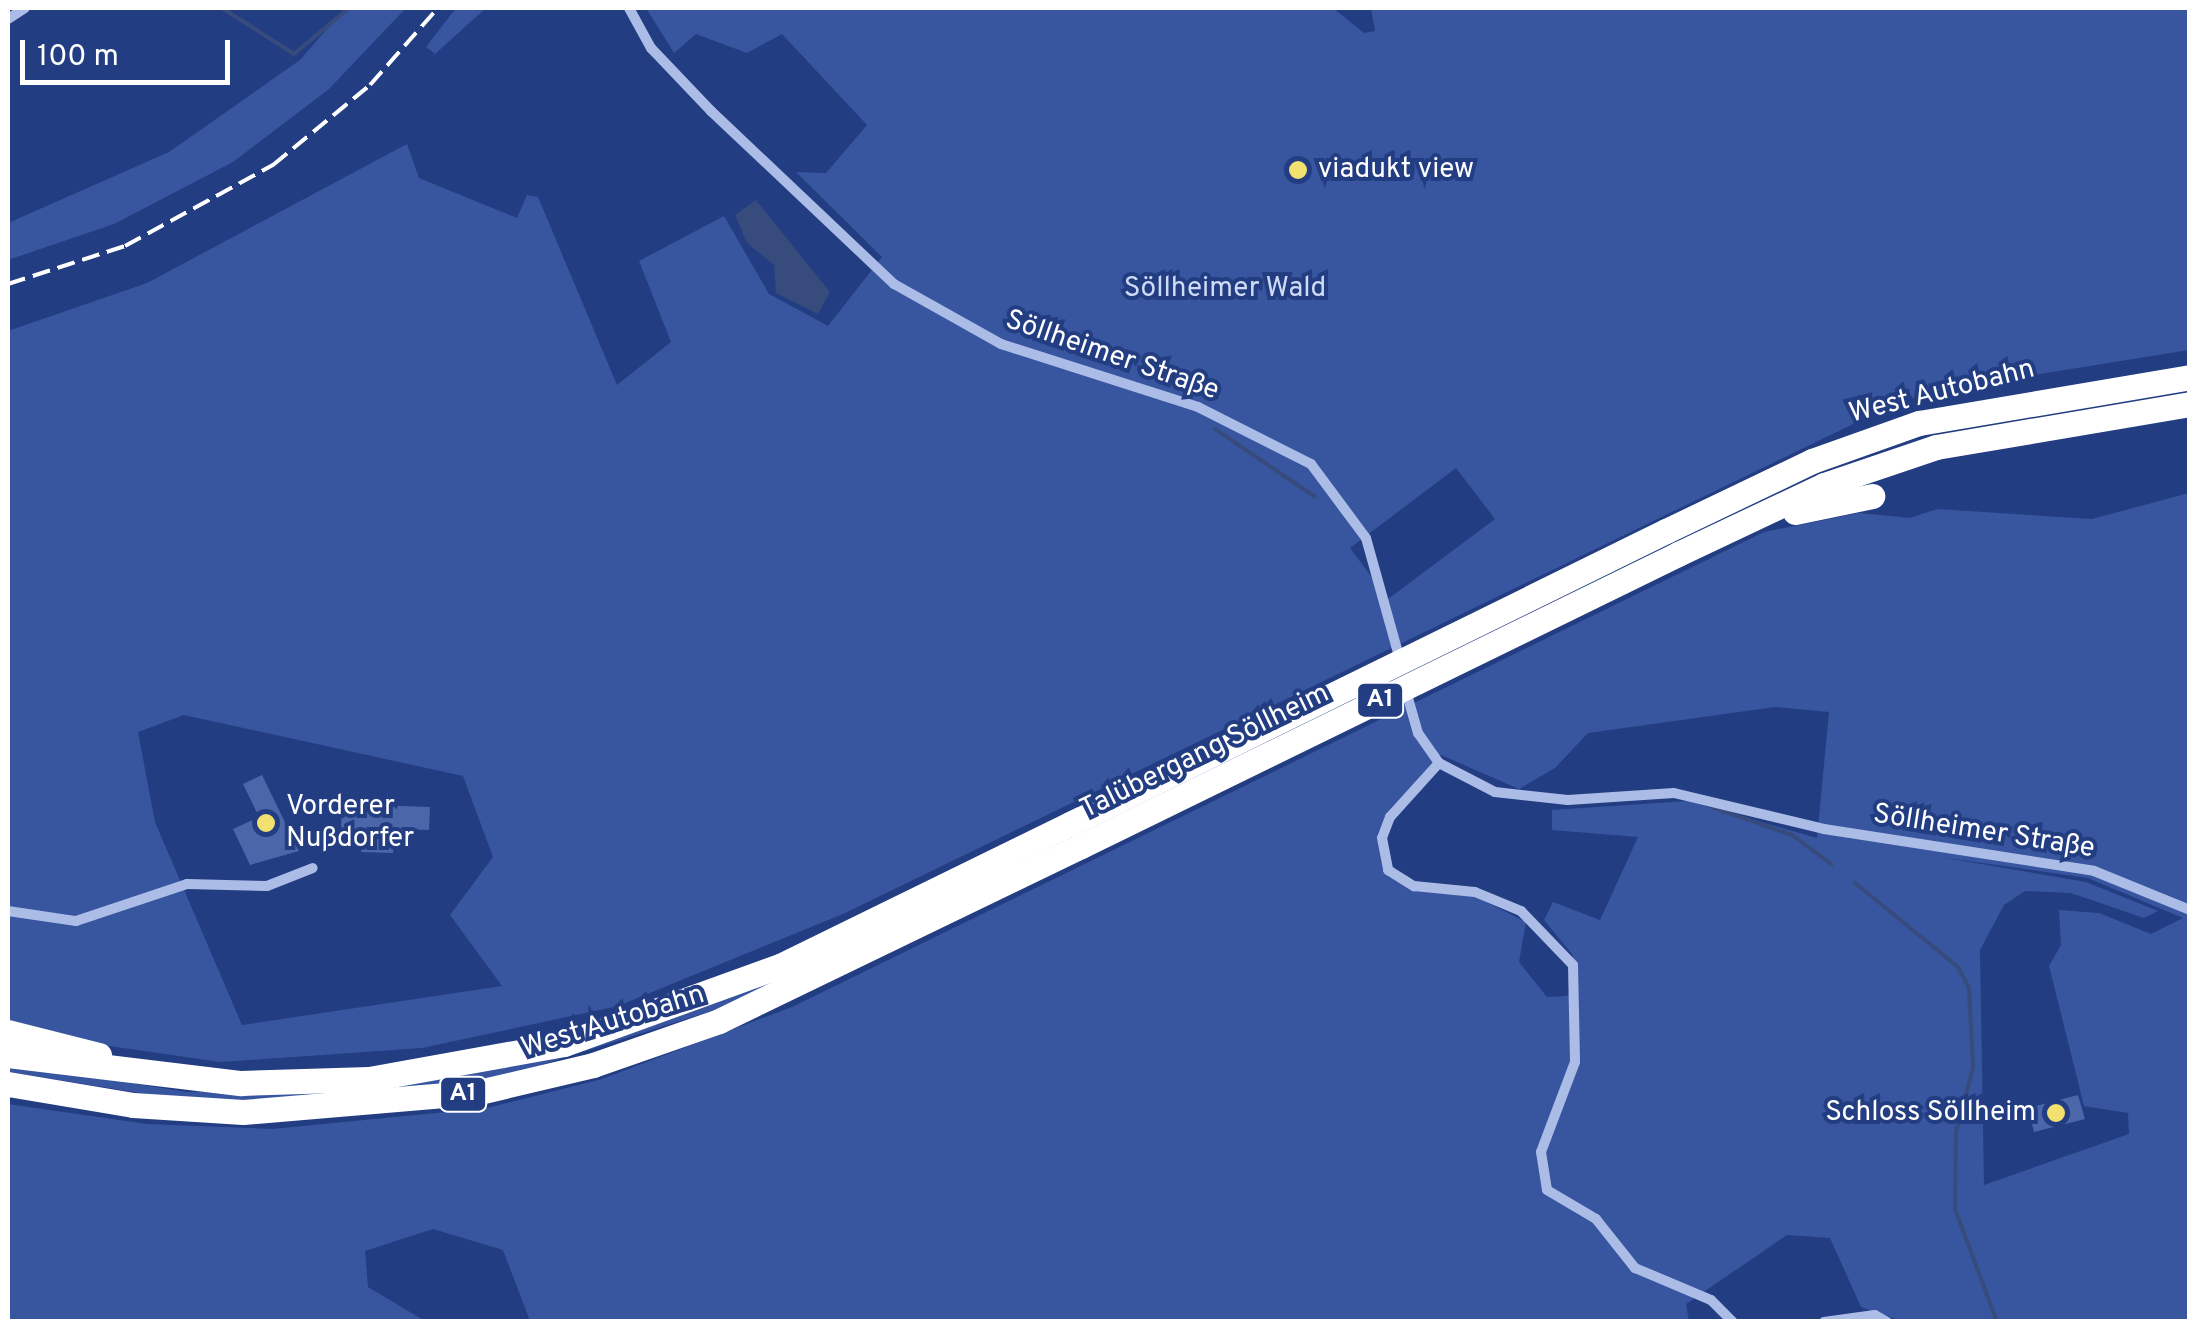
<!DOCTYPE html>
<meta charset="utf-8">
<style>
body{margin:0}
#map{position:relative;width:2197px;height:1329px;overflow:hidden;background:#233d82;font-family:Overpass,sans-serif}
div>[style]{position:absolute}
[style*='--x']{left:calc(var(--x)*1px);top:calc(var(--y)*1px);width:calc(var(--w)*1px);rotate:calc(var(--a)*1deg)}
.green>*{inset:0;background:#38559f}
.water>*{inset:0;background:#384b7d}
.stream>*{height:4px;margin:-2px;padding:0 2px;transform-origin:2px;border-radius:2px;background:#384b7d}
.building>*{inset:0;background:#4b67aa}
.street>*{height:10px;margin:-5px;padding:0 5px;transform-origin:5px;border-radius:5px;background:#abbce7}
.highway>*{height:25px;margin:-12.5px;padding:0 12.5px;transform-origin:12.5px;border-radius:12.5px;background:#fff}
.rail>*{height:4px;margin-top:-2px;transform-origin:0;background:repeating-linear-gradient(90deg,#fff 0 18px,transparent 0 26px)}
.highway-bridge>*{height:25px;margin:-12.5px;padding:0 12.5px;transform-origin:12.5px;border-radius:12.5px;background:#fff}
.dots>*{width:28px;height:28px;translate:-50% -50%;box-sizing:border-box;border:5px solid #233d82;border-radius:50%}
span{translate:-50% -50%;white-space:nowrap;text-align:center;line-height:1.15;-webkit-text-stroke:8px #233d82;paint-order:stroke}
.shield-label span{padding:2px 8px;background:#233d82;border:2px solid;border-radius:8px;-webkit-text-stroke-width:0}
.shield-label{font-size:25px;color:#fff;font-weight:700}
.poi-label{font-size:28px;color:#fff}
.left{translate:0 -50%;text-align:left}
.right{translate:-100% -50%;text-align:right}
.park-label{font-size:28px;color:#cedaf6}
.street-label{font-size:28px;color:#fff}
.frame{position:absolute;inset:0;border:10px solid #fff;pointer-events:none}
.scale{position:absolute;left:20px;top:40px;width:210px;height:45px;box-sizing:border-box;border:5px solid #fff;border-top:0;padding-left:12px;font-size:30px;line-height:35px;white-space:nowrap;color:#fff;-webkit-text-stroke:8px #233d82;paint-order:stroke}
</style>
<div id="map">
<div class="green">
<div style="clip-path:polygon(345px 8px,406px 8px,329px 89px,233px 162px,114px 224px,8px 260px,8px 223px,169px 152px,300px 60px)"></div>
<div style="clip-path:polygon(456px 8px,486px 8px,435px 54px,426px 47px)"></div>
<div style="clip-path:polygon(evenodd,646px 8px,1333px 8px,1364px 33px,1375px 31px,1371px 8px,2189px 8px,2189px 350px,1927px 392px,1880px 411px,843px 914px,618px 1006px,422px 1048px,220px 1062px,68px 1040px,8px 1021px,8px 331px,147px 283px,407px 144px,419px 178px,517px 218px,527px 195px,538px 197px,617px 385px,671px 342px,639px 261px,724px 216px,769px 294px,828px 326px,882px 257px,796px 172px,826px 173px,867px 125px,782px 34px,747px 53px,696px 34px,674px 53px,646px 8px,1456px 468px,1495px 519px,1388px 599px,1350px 548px,1456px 468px,646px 8px,184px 715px,463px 776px,493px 857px,450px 915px,502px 986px,242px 1025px,155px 822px,138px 732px,184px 715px)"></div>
<div style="clip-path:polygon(evenodd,2189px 493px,2189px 1321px,1901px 1321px,1861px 1307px,1830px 1238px,1787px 1235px,1686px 1304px,1689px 1321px,530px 1321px,503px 1250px,433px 1229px,365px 1251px,368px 1287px,425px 1321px,8px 1321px,8px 1104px,147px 1124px,272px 1129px,487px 1108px,602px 1079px,792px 1007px,1764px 532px,1859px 513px,1910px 518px,1937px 509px,2092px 519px,2189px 493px,1775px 707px,1829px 712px,1817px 838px,1688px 801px,1552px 810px,1552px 830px,1638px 837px,1600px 920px,1553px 902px,1544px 920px,1572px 954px,1578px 980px,1567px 996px,1547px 997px,1519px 962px,1526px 922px,1472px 895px,1411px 890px,1385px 873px,1377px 835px,1387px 813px,1441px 755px,1519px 789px,1555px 768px,1588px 733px,1775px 707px,2189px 493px,1940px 857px,2088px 878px,2183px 918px,2151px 934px,2099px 913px,2059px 910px,2061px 945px,2049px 966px,2084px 1106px,2128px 1113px,2129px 1134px,1984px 1185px,1980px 950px,2004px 905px,2025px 891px,2071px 893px,2144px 918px,2158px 911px,2086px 882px,1940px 857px)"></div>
<div style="clip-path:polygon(839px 950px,743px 1001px,497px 1079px,294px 1101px,184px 1100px,8px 1072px,8px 1064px,187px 1092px,393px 1087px,568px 1054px)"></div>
</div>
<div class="water">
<div style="clip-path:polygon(756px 200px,830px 292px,818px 314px,776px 293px,774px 265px,747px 243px,735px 215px)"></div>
</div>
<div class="stream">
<div style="--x:222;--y:8;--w:85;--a:32.6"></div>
<div style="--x:294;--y:54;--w:72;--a:-39.9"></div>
<div style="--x:1215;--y:429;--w:120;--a:34.1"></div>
<div style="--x:1714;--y:808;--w:83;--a:19.1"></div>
<div style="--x:1792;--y:835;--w:49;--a:36.6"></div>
<div style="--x:1855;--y:883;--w:133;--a:39.2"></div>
<div style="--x:1958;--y:967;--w:24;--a:62"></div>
<div style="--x:1969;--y:988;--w:80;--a:87.1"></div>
<div style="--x:1973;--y:1068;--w:66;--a:104.9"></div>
<div style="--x:1956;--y:1132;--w:77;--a:90.7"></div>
<div style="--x:1955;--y:1209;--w:121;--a:69.6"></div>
</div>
<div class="building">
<div style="clip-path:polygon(262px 775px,299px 851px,250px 865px,233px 829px,259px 817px,243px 784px)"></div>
<div style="clip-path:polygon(342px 804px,430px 807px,429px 830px,394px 829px,393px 853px,361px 852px,362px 831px,341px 830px)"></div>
<div style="clip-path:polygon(2078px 1095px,2085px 1119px,2034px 1132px,2028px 1108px)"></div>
</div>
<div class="street">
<div style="--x:629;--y:8;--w:46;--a:61.2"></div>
<div style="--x:651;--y:48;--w:87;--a:46.4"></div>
<div style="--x:711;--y:111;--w:252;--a:43.4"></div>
<div style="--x:894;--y:284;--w:123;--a:29.3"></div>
<div style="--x:1001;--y:344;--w:207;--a:17.7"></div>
<div style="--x:1198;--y:407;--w:127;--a:26.8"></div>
<div style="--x:1311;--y:464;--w:92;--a:53.4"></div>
<div style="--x:1366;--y:538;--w:127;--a:74.4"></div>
<div style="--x:8;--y:19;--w:20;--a:-33"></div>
<div style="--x:1406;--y:691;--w:44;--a:74.1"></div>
<div style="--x:1418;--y:733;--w:37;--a:55"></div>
<div style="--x:1439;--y:763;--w:63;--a:27.4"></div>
<div style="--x:1495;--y:792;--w:73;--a:6.3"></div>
<div style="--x:1568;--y:800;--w:106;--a:-3.8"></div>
<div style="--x:1674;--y:793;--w:154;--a:13.5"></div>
<div style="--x:1824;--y:829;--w:273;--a:8.8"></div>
<div style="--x:2094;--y:871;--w:104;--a:22.1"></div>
<div style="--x:1439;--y:763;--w:73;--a:132.2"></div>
<div style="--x:1390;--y:817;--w:22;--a:111"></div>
<div style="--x:1382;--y:838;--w:33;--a:79"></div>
<div style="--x:1388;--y:870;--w:31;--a:32"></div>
<div style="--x:1414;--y:886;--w:61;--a:5.6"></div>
<div style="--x:1475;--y:892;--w:50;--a:22.4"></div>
<div style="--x:1521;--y:911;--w:75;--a:46.1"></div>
<div style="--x:1573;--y:965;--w:97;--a:88.8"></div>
<div style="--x:1575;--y:1062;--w:96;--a:110.7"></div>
<div style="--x:1541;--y:1152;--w:38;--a:81"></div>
<div style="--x:1547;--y:1190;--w:57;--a:30.6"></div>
<div style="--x:1596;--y:1219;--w:63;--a:51.5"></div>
<div style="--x:1635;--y:1268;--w:82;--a:22.8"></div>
<div style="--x:1711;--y:1300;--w:31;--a:45"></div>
<div style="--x:8;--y:911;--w:69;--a:8.4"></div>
<div style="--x:76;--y:921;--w:117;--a:-18.4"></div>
<div style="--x:187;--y:884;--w:80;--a:1.4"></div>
<div style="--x:267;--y:886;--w:49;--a:-21.4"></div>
<div style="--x:1824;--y:1322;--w:51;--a:-7.8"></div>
<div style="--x:1875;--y:1315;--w:14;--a:30"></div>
</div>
<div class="highway">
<div style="--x:1795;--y:512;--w:79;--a:-11.7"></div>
<div style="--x:1666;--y:531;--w:162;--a:-25.6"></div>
<div style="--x:1812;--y:461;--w:114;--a:-19.6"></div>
<div style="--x:1919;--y:423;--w:275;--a:-9.6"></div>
<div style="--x:1678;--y:554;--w:161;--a:-25.3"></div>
<div style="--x:1824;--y:485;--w:118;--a:-18.7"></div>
<div style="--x:1936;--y:447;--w:258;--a:-9.6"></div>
<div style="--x:8;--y:1032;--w:94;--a:14.2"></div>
<div style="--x:8;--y:1055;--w:235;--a:6.9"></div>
<div style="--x:241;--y:1083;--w:128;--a:-1.8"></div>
<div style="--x:369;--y:1079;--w:198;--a:-10.2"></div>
<div style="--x:564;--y:1044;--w:230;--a:-19.9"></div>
<div style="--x:780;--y:966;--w:323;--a:-26.1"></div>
<div style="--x:8;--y:1084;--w:127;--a:9.5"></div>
<div style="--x:133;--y:1105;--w:110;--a:3.6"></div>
<div style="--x:243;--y:1112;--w:237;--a:-4.8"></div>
<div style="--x:479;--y:1092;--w:117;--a:-13.3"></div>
<div style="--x:593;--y:1065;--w:133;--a:-19.2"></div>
<div style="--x:719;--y:1021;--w:402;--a:-25.8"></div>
</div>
<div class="rail">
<div style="--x:8;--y:284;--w:123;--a:-18"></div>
<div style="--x:125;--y:246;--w:169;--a:-28.7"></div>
<div style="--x:273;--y:165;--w:126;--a:-39.5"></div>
<div style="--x:370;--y:85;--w:103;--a:-48.6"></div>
</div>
<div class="highway-bridge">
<div style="--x:1070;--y:824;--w:664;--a:-26.18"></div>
<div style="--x:1081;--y:846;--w:665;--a:-26.06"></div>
</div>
<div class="dots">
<div style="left:1298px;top:170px;background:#f2e16e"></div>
<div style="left:266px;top:823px;background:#f2e16e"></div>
<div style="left:2056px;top:1113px;background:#f2e16e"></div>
</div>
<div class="shield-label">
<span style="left:1380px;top:700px">A1</span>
<span style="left:463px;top:1094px">A1</span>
</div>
<div class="poi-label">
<span class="left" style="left:1318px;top:170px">viadukt view</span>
<span class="left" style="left:286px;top:823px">Vorderer<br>Nußdorfer</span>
<span class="right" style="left:2036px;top:1113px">Schloss Söllheim</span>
</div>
<div class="park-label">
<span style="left:1225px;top:289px">Söllheimer Wald</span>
</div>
<div class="street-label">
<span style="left:1112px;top:356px;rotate:19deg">Söllheimer Straße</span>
<span style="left:1942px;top:392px;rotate:-14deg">West Autobahn</span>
<span style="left:1205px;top:752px;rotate:-26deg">Talübergang Söllheim</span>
<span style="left:1984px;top:832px;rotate:9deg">Söllheimer Straße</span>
<span style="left:613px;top:1022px;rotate:-17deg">West Autobahn</span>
</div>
<div class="frame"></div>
<div class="scale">100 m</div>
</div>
